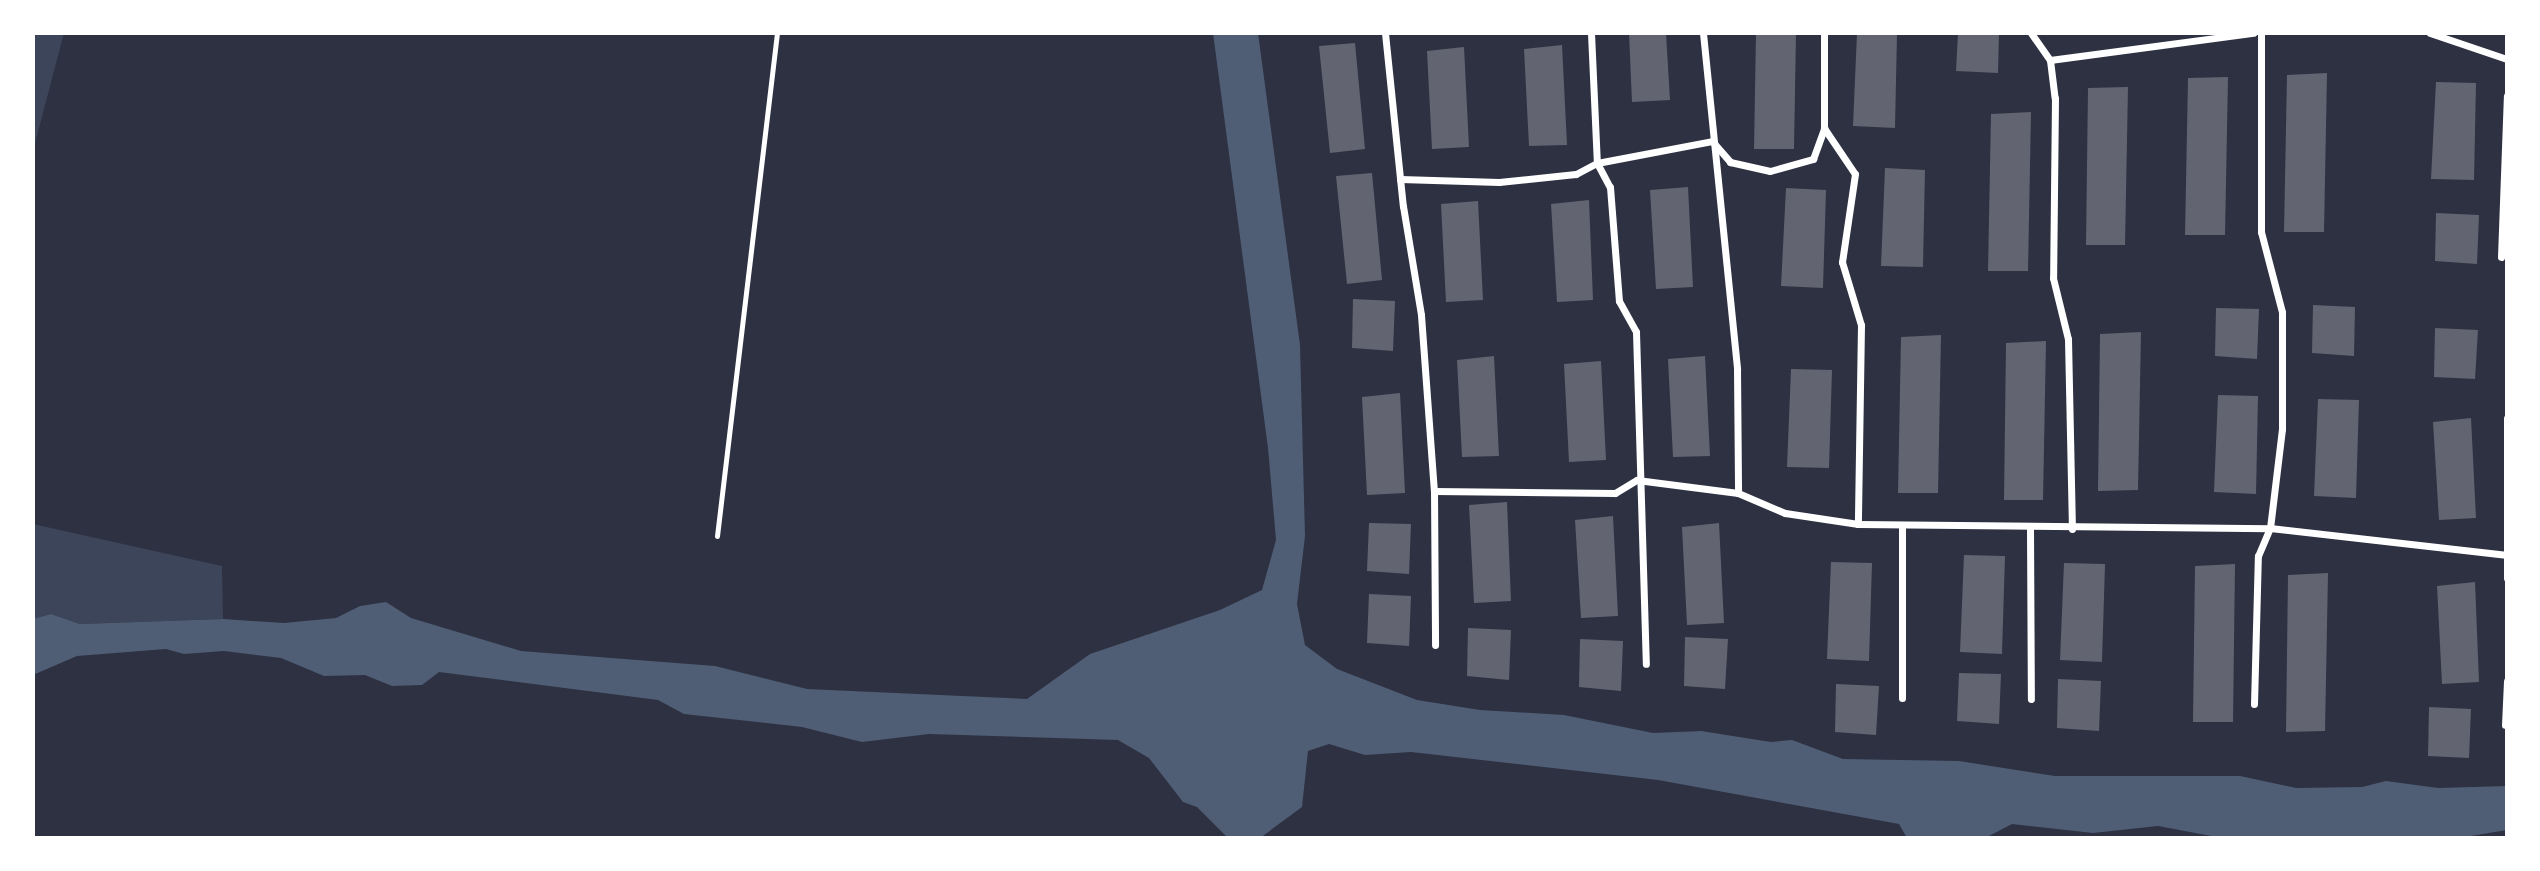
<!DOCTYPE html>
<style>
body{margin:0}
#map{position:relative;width:2540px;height:871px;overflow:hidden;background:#2d3142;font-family:"Playfair Display",serif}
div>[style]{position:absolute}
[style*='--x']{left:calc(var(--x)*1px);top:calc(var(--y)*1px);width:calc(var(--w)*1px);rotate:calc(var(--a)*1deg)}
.green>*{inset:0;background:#3c4559}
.water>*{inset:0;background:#4f5d75}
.building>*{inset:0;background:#626471}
.service>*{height:5px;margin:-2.5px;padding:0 2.5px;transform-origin:2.5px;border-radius:2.5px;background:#fff}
.minor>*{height:7px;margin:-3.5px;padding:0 3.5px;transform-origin:3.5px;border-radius:3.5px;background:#fff}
span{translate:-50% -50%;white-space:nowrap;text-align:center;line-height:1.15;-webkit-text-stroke:6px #fff;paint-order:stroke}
.frame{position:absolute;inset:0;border:35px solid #fff;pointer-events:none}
</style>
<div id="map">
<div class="green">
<div style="clip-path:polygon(33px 33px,64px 33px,33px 151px)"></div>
<div style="clip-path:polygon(33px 524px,222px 566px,223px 619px,80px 624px,51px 614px,33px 619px)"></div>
</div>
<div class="water">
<div style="clip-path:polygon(1213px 33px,1258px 33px,1300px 345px,1305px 536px,1297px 604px,1305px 645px,1337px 669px,1417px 700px,1480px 710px,1564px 715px,1653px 733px,1701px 731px,1771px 742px,1792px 740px,1843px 759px,1959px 761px,2055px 776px,2240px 776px,2296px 788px,2362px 787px,2386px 781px,2438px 788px,2507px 786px,2507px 830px,2459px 838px,2222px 838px,2158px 826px,2093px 833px,2012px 824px,1985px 838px,1907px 838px,1899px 824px,1658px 780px,1411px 752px,1365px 755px,1329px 744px,1308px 751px,1302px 807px,1260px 838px,1228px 838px,1197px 807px,1183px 802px,1149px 758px,1118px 740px,929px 734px,862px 742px,802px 727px,684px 714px,658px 700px,439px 672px,422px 685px,392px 686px,365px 675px,324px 676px,281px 658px,224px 651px,184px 654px,166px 649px,77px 656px,33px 675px,33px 619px,51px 614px,80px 624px,223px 619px,284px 623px,336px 618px,360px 606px,386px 602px,411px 618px,521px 651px,715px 666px,807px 689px,1027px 699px,1090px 654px,1220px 610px,1262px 590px,1276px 540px,1268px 448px)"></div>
</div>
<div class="building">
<div style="clip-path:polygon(1629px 33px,1666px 33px,1670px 100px,1632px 102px)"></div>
<div style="clip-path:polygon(1756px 33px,1796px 33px,1794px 149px,1754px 149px)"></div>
<div style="clip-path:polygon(1857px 33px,1897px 33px,1895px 128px,1853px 126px)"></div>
<div style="clip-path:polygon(1958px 33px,1999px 33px,1998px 73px,1956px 71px)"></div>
<div style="clip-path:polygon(1355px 43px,1365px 149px,1330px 153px,1319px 46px)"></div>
<div style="clip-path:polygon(1562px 45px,1567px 145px,1529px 146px,1524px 49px)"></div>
<div style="clip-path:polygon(1464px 47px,1469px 147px,1432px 149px,1427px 51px)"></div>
<div style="clip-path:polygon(2327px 73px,2324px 232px,2284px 232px,2287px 75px)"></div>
<div style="clip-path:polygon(2228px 77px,2225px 235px,2185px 235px,2188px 78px)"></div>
<div style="clip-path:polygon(2436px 82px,2476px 83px,2474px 180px,2431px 179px)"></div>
<div style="clip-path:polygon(2128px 87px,2125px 245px,2086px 245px,2088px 88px)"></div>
<div style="clip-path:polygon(2031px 112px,2028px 271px,1988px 271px,1991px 114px)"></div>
<div style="clip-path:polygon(1885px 168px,1925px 170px,1923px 267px,1881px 266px)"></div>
<div style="clip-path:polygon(1372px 173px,1382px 280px,1347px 284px,1336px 176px)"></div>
<div style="clip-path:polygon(1688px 187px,1693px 287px,1656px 289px,1650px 190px)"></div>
<div style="clip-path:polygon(1786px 188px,1826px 190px,1823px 288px,1781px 286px)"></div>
<div style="clip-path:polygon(1589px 200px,1593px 300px,1557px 302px,1551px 204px)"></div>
<div style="clip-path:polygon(1478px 201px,1483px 300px,1446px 302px,1441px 204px)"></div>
<div style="clip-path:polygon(2436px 213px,2479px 215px,2477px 264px,2435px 261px)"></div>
<div style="clip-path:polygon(1353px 299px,1395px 301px,1393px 351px,1352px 348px)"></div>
<div style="clip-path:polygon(2313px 305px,2355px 307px,2354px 356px,2312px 353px)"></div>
<div style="clip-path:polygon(2216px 308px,2259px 309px,2257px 359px,2215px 356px)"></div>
<div style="clip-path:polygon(2435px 328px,2478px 330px,2475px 379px,2434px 377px)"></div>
<div style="clip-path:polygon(2141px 332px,2138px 490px,2098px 491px,2100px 334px)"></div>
<div style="clip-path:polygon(1941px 335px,1938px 493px,1898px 493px,1901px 337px)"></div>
<div style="clip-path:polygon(2046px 341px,2043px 500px,2004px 500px,2006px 343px)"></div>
<div style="clip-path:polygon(1494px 356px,1499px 456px,1462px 457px,1457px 360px)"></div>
<div style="clip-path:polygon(1705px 356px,1710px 456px,1673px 457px,1668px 359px)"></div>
<div style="clip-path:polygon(1601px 361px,1606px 460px,1569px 462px,1564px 364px)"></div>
<div style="clip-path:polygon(1791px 369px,1832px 370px,1829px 468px,1787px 467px)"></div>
<div style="clip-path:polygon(1400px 393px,1405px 493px,1367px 495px,1362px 397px)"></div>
<div style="clip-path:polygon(2218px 395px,2258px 396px,2256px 494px,2214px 492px)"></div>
<div style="clip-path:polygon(2318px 399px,2359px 400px,2356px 498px,2314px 496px)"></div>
<div style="clip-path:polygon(2471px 418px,2476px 518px,2439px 520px,2433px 422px)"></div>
<div style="clip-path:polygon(1507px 502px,1511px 601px,1474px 603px,1469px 505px)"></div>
<div style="clip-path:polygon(1613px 516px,1618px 616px,1581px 618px,1575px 520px)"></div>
<div style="clip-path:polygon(1369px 523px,1411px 524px,1409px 574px,1367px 571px)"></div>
<div style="clip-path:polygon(1719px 523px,1724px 623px,1687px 625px,1682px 527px)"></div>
<div style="clip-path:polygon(1964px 555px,2005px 556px,2002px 654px,1960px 652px)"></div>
<div style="clip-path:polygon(1831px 562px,1872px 563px,1869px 661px,1827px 659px)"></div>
<div style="clip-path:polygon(2064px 563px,2105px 564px,2102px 662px,2060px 660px)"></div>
<div style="clip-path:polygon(2235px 564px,2233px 722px,2193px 722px,2195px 566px)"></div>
<div style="clip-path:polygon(2328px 573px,2325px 731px,2286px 732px,2288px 575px)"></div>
<div style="clip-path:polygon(2475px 582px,2479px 682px,2442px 684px,2437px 586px)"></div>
<div style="clip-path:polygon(1369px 594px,1411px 596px,1409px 646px,1367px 643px)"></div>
<div style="clip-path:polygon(1468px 628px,1511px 630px,1509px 680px,1467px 676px)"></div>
<div style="clip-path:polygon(1685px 637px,1728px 639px,1725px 689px,1684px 686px)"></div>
<div style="clip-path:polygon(1580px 639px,1623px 641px,1621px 691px,1579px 687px)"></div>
<div style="clip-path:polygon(1959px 673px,2001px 674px,1999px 724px,1957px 721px)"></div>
<div style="clip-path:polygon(2058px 679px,2101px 681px,2099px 731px,2057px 728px)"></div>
<div style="clip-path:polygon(1836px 684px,1879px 686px,1876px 735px,1835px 732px)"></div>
<div style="clip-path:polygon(2429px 707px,2471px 709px,2469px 758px,2428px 756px)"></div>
</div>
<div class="service">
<div style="--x:717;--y:536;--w:507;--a:-83.2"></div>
</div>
<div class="minor">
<div style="--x:1385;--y:33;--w:174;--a:84.1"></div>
<div style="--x:1403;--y:206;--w:110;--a:80.6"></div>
<div style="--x:1421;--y:315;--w:176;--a:85.8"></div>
<div style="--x:1434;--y:491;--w:154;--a:89.6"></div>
<div style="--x:1591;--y:33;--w:130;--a:87.4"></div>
<div style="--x:1597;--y:163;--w:27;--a:62"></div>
<div style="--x:1610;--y:187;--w:114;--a:85.5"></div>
<div style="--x:1619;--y:301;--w:35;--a:61"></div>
<div style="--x:1636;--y:332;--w:332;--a:88.3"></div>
<div style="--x:1703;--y:33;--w:338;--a:84.2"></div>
<div style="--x:1737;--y:369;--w:124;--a:89.5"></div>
<div style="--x:1738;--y:493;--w:51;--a:23.1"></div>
<div style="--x:1785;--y:513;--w:74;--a:8.6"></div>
<div style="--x:1858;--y:524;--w:412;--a:0.6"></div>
<div style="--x:2270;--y:528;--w:239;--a:6.5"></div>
<div style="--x:1824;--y:33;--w:95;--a:90"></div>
<div style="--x:1824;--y:128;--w:55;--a:56"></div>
<div style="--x:1855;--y:174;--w:89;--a:98.4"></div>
<div style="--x:1842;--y:262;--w:66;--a:73.2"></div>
<div style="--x:1861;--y:325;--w:199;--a:90.9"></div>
<div style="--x:2031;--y:33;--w:33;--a:55"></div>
<div style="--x:2050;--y:60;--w:38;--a:83"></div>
<div style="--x:2055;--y:98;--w:180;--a:90.6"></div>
<div style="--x:2053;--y:278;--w:63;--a:76.2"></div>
<div style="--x:2068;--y:339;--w:190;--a:88.8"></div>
<div style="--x:2430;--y:33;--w:81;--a:18.7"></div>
<div style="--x:2050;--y:60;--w:205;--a:-7.6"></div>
<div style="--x:1400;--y:179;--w:99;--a:1.7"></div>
<div style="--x:1499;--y:182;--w:77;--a:-5.9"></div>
<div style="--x:1576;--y:174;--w:24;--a:-28"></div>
<div style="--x:1597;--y:163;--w:117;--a:-10.8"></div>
<div style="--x:1712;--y:141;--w:28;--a:49"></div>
<div style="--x:1730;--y:162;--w:41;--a:12.7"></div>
<div style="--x:1770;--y:171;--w:45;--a:-15.6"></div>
<div style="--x:1813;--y:159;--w:33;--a:-70"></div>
<div style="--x:2501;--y:257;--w:161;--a:-87.9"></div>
<div style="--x:2507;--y:418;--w:160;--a:90"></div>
<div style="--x:1434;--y:491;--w:181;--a:0.6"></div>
<div style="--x:1615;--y:493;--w:26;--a:-31"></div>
<div style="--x:1637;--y:480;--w:102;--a:7.3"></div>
<div style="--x:2030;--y:529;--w:170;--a:89.7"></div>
<div style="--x:1902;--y:698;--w:171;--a:-90"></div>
<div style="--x:2254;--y:704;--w:148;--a:-88.5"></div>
<div style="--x:2258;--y:556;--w:30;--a:-67"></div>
<div style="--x:2270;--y:528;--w:100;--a:-83.1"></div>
<div style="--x:2282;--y:429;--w:117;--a:-90"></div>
<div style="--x:2282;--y:312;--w:83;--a:-104.7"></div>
<div style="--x:2261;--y:232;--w:199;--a:-90"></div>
<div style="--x:2505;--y:725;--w:44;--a:-87.4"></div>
</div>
<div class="frame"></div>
</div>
